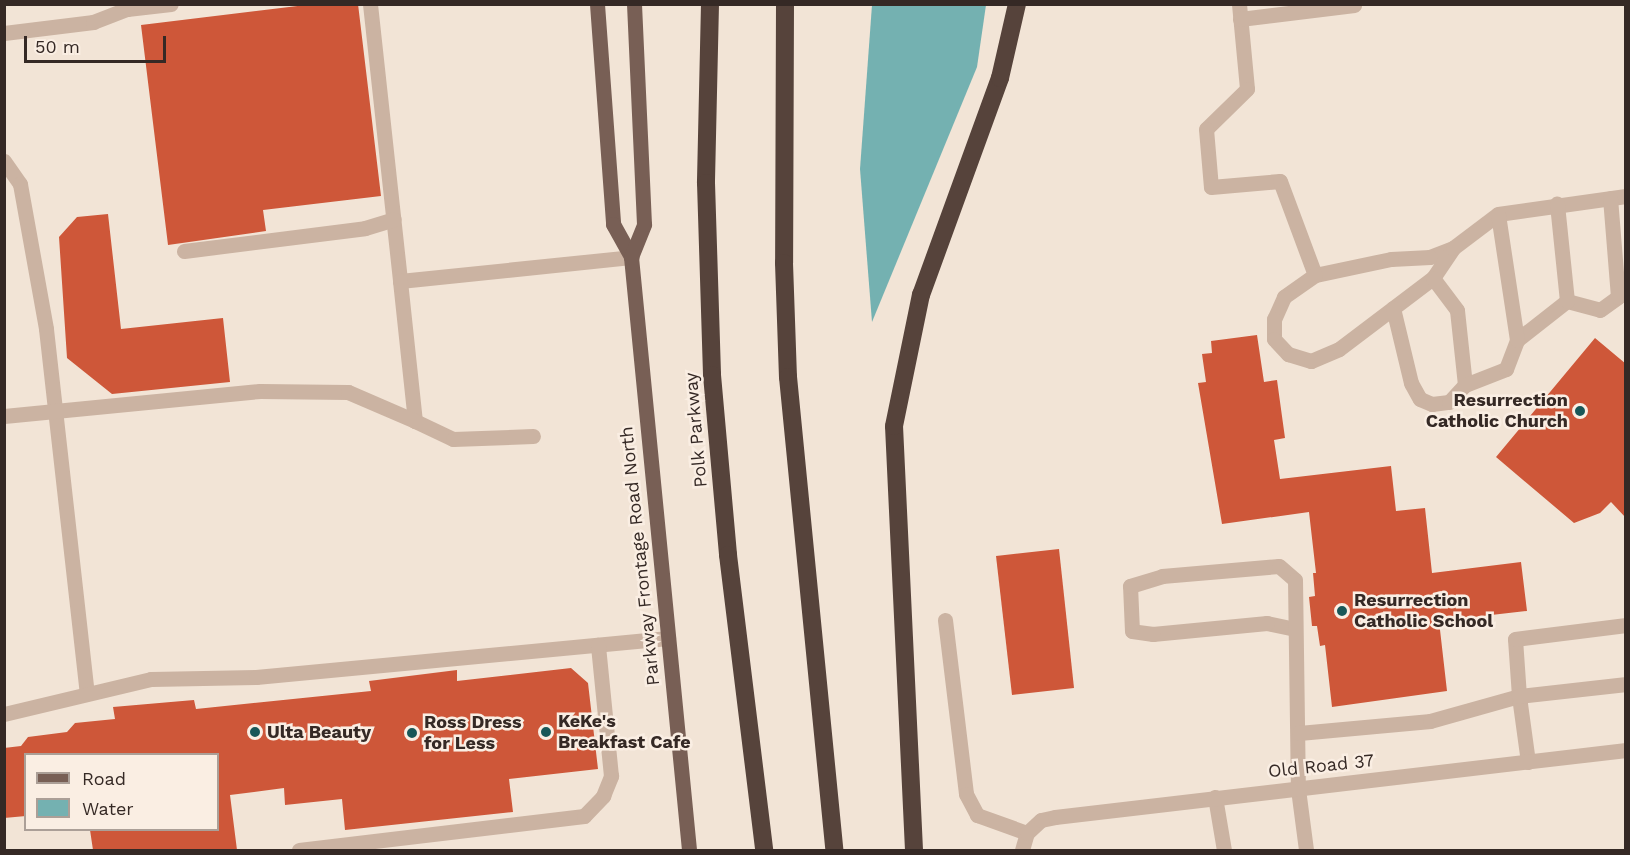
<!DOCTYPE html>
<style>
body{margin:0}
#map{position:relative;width:1630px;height:855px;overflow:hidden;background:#f2e4d6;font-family:"Work Sans",sans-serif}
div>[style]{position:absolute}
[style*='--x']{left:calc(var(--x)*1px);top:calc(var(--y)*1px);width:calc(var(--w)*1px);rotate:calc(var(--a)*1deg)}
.water>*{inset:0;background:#74b1b1}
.building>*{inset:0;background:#ce5739}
.minor>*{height:15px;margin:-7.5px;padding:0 7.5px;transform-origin:7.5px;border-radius:7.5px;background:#cbb3a2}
.major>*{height:15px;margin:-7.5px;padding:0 7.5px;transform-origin:7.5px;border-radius:7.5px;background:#785f55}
.highway>*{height:18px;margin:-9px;padding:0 9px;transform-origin:9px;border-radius:9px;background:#56433b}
.dots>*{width:16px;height:16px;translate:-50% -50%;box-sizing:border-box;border:3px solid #faeee3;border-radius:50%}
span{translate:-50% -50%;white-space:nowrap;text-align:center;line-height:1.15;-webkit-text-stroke:5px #faeee3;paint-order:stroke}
.poi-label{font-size:18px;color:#352925;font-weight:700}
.right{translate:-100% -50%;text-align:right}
.left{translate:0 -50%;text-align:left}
.street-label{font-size:18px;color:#352925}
.frame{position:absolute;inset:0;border:6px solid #352925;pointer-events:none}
.legend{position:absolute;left:24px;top:753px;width:195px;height:78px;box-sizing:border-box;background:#faeee3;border:2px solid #ab9f97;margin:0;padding:8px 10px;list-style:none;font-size:18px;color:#352925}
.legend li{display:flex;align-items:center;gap:12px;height:30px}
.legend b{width:30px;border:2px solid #ab9f97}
.scale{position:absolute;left:24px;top:36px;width:142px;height:27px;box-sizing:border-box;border:3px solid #352925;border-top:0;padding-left:8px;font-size:18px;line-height:21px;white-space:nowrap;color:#352925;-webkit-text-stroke:4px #faeee3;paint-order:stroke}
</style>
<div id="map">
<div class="water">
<div style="clip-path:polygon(872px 5px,986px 5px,977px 67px,872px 322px,860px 169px)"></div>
</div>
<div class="building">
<div style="clip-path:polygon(314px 4px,358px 4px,381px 196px,263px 210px,266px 231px,168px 245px,141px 25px)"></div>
<div style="clip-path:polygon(108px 214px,121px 329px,223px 318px,230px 382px,112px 394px,67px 358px,59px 237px,77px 217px)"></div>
<div style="clip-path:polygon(1257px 335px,1264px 382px,1277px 380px,1285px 438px,1274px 440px,1280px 479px,1391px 466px,1396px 511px,1425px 508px,1432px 573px,1521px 562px,1527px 611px,1439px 621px,1447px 691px,1332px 707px,1325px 645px,1320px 646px,1317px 626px,1312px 626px,1309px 597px,1315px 596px,1313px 573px,1316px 573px,1309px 512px,1222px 524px,1198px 383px,1206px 382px,1202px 354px,1212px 353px,1211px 341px)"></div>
<div style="clip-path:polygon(1595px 338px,1626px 364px,1626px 518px,1611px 502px,1600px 513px,1574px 523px,1496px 457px)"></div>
<div style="clip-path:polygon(1059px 549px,1074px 688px,1012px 695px,996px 556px)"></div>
<div style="clip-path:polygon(571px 668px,588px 683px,598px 769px,509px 779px,513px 812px,345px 830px,342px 799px,285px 805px,284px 788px,230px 795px,237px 850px,93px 850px,90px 830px,218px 830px,218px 754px,26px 754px,26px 816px,4px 818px,4px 748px,21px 746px,28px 737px,67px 732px,75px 723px,115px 719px,113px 707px,194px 700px,196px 709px,371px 691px,369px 681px,457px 670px,457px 681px)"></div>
</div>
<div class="minor">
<div style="--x:127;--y:4;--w:5;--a:90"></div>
<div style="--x:127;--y:9;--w:44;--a:-6.5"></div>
<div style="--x:370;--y:4;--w:279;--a:83.8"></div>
<div style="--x:400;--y:281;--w:232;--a:-5.9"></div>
<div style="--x:1239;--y:4;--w:85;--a:84.6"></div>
<div style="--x:1247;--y:89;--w:57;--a:135.7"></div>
<div style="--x:1206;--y:129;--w:58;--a:85.1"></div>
<div style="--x:1211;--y:187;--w:69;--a:-5"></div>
<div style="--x:1280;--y:181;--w:100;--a:69.6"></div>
<div style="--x:1240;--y:19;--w:115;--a:-7"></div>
<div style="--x:4;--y:33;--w:90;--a:-7"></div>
<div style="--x:93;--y:22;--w:36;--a:-21"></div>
<div style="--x:4;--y:161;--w:28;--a:55"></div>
<div style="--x:20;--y:184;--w:147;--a:79.8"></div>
<div style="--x:46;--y:329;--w:366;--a:83.6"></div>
<div style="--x:1453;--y:248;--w:25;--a:159"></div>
<div style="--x:1430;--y:257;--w:39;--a:177"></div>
<div style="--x:1391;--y:259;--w:78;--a:168.1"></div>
<div style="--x:1315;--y:275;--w:38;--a:145"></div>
<div style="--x:1284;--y:297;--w:24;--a:114"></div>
<div style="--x:1274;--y:319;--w:20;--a:90"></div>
<div style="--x:1274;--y:339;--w:21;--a:47"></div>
<div style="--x:1288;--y:354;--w:24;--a:17"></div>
<div style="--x:1311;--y:361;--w:30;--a:-23"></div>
<div style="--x:1339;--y:349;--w:118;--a:-37.1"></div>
<div style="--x:1433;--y:278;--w:36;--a:-56"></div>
<div style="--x:1453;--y:248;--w:56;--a:-37.1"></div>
<div style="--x:1498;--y:214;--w:129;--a:-8"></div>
<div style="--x:184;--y:251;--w:182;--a:-7.2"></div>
<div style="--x:365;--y:228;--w:30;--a:-17"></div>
<div style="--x:400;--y:281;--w:141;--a:83.9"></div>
<div style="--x:415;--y:421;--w:42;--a:25.3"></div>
<div style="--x:453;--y:439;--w:80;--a:-2.1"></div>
<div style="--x:1567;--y:301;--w:34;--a:15"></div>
<div style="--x:1600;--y:310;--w:22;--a:-36"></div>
<div style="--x:1618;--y:297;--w:99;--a:-94.6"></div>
<div style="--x:1393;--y:308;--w:77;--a:76.5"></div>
<div style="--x:1411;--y:383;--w:18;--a:61"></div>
<div style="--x:1420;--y:399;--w:13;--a:23"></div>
<div style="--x:1432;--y:404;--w:17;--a:-7"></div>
<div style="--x:1449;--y:402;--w:23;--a:-47"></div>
<div style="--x:1465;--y:385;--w:75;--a:-96.1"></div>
<div style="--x:1457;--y:310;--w:40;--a:-127"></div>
<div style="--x:1517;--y:340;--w:63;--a:-38"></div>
<div style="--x:1567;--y:301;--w:98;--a:-95.9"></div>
<div style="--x:1465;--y:385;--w:44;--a:-21.3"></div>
<div style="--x:1506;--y:369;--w:31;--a:-69"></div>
<div style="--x:1517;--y:340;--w:127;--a:-98.6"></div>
<div style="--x:4;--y:416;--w:257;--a:-5.6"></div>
<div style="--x:260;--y:391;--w:88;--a:0.7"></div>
<div style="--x:348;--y:392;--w:73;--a:23.4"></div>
<div style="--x:945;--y:620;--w:175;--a:83.1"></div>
<div style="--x:966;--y:794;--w:24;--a:62"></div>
<div style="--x:977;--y:815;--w:53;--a:19.8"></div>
<div style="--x:1295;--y:629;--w:29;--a:-168"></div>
<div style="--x:1267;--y:623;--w:115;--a:174.5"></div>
<div style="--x:1153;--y:634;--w:21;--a:-172"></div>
<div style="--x:1132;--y:631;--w:45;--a:-92.5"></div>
<div style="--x:1130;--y:586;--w:34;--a:-17"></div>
<div style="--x:1162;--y:576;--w:117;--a:-4.9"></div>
<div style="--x:1279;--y:566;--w:21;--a:41"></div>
<div style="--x:1295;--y:580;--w:209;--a:89.2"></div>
<div style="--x:1298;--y:789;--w:62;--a:82.5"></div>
<div style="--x:4;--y:714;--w:151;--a:-13.4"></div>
<div style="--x:151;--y:679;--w:105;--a:-1.1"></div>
<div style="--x:256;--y:677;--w:414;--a:-5.4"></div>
<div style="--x:1299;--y:733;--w:132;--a:-5.2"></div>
<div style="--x:1430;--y:721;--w:92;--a:-15.7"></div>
<div style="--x:1519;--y:696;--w:57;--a:-94"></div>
<div style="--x:1515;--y:639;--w:112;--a:-7.2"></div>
<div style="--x:1528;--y:762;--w:67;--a:-97.8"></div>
<div style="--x:1519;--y:696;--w:108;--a:-6.4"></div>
<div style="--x:1215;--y:797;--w:54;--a:80.4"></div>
<div style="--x:299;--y:850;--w:287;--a:-6.8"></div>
<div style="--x:584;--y:816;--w:28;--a:-46"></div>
<div style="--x:603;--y:796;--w:22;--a:-68"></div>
<div style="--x:611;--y:776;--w:132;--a:-95.7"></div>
<div style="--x:1022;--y:850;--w:18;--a:-74"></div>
<div style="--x:1027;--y:833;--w:19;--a:-43"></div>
<div style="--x:1041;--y:820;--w:14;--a:-12"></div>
<div style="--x:1055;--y:817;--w:575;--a:-6.69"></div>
</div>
<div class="major">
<div style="--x:597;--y:4;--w:221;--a:85.8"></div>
<div style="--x:613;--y:224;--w:38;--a:61"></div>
<div style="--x:631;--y:257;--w:596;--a:84.41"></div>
<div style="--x:631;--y:257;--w:35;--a:-68"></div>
<div style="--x:644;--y:224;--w:220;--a:-92.6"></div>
</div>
<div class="highway">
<div style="--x:710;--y:4;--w:179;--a:91.3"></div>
<div style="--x:706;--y:183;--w:192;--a:88.2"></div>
<div style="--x:712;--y:375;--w:181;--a:84.9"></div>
<div style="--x:728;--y:555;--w:297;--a:83"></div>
<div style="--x:785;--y:4;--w:259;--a:90.2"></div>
<div style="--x:784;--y:263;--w:114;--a:88"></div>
<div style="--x:788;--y:377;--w:475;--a:84.4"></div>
<div style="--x:914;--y:850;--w:424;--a:-92.7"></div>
<div style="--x:894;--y:426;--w:134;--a:-78.4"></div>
<div style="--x:921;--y:295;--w:231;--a:-70"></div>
<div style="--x:1000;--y:78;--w:76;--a:-77.1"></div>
</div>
<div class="dots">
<div style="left:1580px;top:411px;background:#185758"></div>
<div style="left:1342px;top:611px;background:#185758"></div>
<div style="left:255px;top:732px;background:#185758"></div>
<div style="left:546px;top:732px;background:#185758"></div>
<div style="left:412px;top:733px;background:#185758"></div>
</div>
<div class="poi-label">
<span class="right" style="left:1568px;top:411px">Resurrection<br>Catholic Church</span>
<span class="left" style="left:1354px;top:611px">Resurrection<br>Catholic School</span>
<span class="left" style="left:558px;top:732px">KeKe's<br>Breakfast Cafe</span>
<span class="left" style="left:424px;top:733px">Ross Dress<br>for Less</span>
<span class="left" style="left:267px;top:732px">Ulta Beauty</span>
</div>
<div class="street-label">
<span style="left:696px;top:430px;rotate:-95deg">Polk Parkway</span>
<span style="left:640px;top:556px;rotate:-96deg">Parkway Frontage Road North</span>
<span style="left:1321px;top:766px;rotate:-6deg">Old Road 37</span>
</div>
<div class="frame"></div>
<ul class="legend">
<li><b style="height:8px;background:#785f55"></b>Road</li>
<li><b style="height:16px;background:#74b1b1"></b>Water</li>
</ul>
<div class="scale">50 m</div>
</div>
